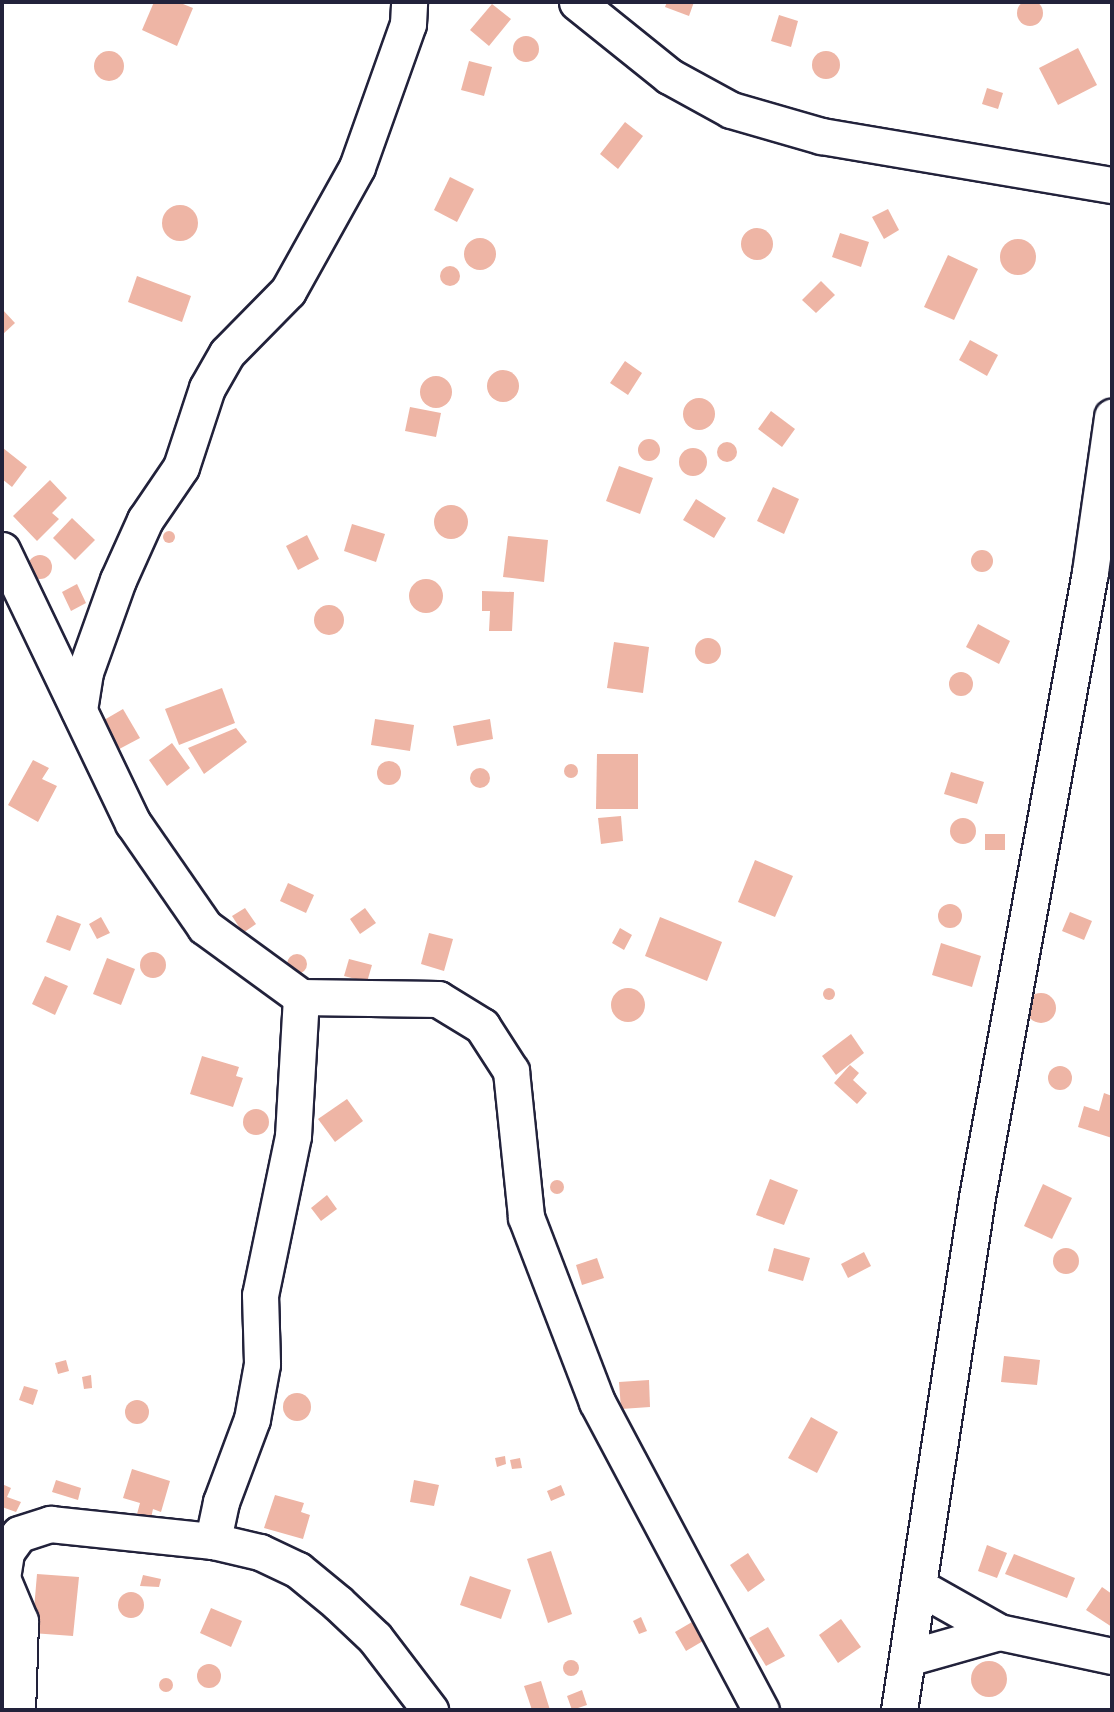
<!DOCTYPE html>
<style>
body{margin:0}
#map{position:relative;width:1114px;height:1712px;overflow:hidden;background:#fff;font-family:Caveat,sans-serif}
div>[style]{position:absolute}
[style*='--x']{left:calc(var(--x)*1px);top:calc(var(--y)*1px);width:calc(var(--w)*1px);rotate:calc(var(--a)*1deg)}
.building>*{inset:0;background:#eeb5a5}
.round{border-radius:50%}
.roads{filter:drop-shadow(2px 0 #22223b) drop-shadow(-2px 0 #22223b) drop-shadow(0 2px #22223b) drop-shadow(0 -2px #22223b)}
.minor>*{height:35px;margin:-17.5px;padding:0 17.5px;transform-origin:17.5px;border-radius:17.5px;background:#fff}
span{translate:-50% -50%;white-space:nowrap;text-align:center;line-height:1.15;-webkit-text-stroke:5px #fff;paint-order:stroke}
.frame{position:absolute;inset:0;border:4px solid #22223b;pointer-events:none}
</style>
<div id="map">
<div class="building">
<div class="round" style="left:1017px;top:0;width:26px;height:26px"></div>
<div style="clip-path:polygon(154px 2px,178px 2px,193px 8px,177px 46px,142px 30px)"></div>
<div style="clip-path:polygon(667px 2px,694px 2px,689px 16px,665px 7px)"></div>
<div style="clip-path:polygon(492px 4px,511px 19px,489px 46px,470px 30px)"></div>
<div style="clip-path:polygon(779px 15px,798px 21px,791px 47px,771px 41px)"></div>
<div class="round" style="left:513px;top:36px;width:26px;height:26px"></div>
<div style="clip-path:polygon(1078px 48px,1097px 85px,1058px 105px,1039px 68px)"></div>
<div class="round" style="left:94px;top:51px;width:30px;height:30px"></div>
<div class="round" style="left:812px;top:51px;width:28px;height:28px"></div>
<div style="clip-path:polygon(469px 61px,492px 67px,484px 96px,461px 90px)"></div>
<div style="clip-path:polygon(987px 88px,1003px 93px,998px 109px,982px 104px)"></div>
<div style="clip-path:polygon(625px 122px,643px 136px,618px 169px,600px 154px)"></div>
<div style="clip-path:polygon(450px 177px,474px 189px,457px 222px,434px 210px)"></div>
<div class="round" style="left:162px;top:205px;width:36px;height:36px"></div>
<div style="clip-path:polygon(888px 209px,899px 230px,884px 239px,872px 217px)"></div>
<div class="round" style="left:741px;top:228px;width:32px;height:32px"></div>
<div style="clip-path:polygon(840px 233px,869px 242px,861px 267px,832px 257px)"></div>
<div class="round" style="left:464px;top:238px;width:32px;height:32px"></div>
<div class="round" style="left:1000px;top:239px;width:36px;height:36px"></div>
<div style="clip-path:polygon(948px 255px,978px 269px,954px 320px,924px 307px)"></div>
<div class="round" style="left:440px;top:266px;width:20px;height:20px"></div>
<div style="clip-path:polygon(137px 276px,191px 296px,182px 322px,128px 302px)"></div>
<div style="clip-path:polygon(821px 281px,835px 295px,816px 313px,802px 300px)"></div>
<div style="clip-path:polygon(2px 309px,15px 323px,2px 335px)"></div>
<div style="clip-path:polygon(970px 340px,998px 355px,987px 376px,959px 360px)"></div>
<div style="clip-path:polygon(625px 361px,642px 373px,628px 395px,610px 383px)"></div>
<div class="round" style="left:487px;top:370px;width:32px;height:32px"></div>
<div class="round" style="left:420px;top:376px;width:32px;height:32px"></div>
<div class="round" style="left:683px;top:398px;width:32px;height:32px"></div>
<div style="clip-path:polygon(410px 407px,441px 413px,436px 437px,405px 431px)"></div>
<div style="clip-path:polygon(771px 411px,795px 429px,782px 447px,758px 429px)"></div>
<div class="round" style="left:638px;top:439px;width:22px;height:22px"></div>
<div class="round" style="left:717px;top:442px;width:20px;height:20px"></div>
<div style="clip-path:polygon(3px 448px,27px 467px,12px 487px,2px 479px)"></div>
<div class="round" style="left:679px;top:448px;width:28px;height:28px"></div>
<div style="clip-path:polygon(619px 466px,653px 478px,640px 514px,606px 501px)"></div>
<div style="clip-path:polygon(50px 480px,67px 498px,52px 513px,59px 519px,37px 541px,13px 516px)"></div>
<div style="clip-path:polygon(773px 487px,799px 499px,784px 534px,757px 521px)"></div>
<div style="clip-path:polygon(696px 499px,726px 518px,714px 538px,683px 520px)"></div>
<div class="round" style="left:434px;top:505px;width:34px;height:34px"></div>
<div style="clip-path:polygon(72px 518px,95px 540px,75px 560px,53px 538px)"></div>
<div style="clip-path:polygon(352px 524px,385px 534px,376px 562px,344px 551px)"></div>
<div class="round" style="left:163px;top:531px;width:12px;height:12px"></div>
<div style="clip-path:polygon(307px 535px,319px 559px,298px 570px,286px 546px)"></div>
<div style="clip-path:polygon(508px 536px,548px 540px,544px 582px,503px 577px)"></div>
<div class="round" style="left:971px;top:550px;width:22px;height:22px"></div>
<div class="round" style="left:28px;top:555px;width:24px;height:24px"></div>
<div class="round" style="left:409px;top:579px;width:34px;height:34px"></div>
<div style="clip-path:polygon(77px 584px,86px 603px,71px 611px,62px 592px)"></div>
<div style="clip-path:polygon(482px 591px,514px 592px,512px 631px,489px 631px,490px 611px,482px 611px)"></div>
<div class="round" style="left:314px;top:605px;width:30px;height:30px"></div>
<div style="clip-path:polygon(978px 624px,1010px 641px,999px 664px,966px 647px)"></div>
<div class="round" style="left:695px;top:638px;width:26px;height:26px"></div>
<div style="clip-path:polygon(614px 642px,649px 647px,643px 693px,607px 688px)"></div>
<div class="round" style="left:949px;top:672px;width:24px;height:24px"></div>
<div style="clip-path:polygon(222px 688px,235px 723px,179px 745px,165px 709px)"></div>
<div style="clip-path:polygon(123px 709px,140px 738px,108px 755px,92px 727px)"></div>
<div style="clip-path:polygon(375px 719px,414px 725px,410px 751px,371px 745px)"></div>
<div style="clip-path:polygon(490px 719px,493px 739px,457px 746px,453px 726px)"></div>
<div style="clip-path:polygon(236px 728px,247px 742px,204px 774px,188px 748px)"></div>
<div style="clip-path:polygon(172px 743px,190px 768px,167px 786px,149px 760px)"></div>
<div style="clip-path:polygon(597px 754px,638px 754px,638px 809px,596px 809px)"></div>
<div style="clip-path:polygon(33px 760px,49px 768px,42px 779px,57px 786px,38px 822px,8px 805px)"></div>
<div class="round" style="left:377px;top:761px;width:24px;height:24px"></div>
<div class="round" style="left:564px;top:764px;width:14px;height:14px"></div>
<div class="round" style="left:470px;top:768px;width:20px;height:20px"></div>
<div style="clip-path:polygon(951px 772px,984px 782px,977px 804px,944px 794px)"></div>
<div style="clip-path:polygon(621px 816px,623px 841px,601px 844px,598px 818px)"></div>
<div class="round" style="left:950px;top:818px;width:26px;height:26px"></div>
<div style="clip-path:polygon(985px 834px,1005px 834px,1005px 850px,985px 850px)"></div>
<div style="clip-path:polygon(755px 860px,793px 876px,775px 917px,738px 902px)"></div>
<div style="clip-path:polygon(288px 883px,314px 895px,306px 913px,280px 901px)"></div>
<div class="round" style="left:938px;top:904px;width:24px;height:24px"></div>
<div style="clip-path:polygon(245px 908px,256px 924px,243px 933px,232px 916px)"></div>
<div style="clip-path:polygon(365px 908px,376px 923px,360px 934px,350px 919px)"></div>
<div style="clip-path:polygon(1070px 912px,1092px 921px,1084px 940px,1062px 931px)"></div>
<div style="clip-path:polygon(57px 915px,81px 924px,70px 951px,46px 942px)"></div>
<div style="clip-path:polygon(101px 917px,110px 933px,97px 939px,89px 924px)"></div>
<div style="clip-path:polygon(660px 917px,722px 942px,707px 981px,645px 956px)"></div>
<div style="clip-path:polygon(620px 928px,632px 935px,624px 950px,612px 943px)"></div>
<div style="clip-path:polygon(429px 933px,453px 939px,444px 971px,421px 964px)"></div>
<div style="clip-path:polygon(941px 943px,981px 956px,972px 987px,932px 975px)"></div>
<div class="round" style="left:140px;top:952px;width:26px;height:26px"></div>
<div class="round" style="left:287px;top:954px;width:20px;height:20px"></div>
<div style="clip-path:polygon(107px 958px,135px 969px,121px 1005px,93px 994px)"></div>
<div style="clip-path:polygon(349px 959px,372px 965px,367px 982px,344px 976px)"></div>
<div style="clip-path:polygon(45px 976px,68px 986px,55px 1015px,32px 1004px)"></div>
<div class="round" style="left:823px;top:988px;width:12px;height:12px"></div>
<div class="round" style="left:611px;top:988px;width:34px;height:34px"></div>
<div class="round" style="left:1026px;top:993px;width:30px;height:30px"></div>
<div style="clip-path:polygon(851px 1034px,864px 1053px,836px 1075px,822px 1056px)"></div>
<div style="clip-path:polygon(202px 1056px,239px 1067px,236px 1076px,243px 1078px,233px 1107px,190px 1094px)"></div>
<div style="clip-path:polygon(850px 1065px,859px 1073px,853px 1080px,867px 1093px,857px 1104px,834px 1083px)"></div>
<div class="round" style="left:1048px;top:1066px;width:24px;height:24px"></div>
<div style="clip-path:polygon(1104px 1093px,1112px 1096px,1112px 1138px,1078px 1127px,1084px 1106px,1099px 1111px)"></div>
<div style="clip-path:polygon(347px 1099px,363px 1121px,335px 1142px,318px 1119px)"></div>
<div class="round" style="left:243px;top:1109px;width:26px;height:26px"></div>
<div style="clip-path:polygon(770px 1179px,798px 1190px,784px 1225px,756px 1215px)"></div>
<div class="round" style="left:550px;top:1180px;width:14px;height:14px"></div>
<div style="clip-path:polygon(1043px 1184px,1072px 1198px,1052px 1239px,1024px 1226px)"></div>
<div style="clip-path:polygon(327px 1195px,337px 1209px,321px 1221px,311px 1208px)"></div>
<div class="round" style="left:1053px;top:1248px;width:26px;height:26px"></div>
<div style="clip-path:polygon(774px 1248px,810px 1258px,803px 1281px,768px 1271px)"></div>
<div style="clip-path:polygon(864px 1252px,871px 1266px,848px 1278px,841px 1264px)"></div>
<div style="clip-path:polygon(597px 1258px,604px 1278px,582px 1285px,576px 1265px)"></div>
<div style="clip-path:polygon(1004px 1356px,1040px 1360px,1037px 1385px,1001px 1382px)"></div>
<div style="clip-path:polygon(66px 1360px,69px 1371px,58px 1374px,55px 1363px)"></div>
<div style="clip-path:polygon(91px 1375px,92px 1388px,84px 1389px,82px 1377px)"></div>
<div style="clip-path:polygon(649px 1380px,650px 1407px,621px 1409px,619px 1382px)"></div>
<div style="clip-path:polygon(24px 1386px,38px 1390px,33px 1405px,19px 1400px)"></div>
<div class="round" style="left:283px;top:1393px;width:28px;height:28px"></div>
<div class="round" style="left:125px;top:1400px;width:24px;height:24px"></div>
<div style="clip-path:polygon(811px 1417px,838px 1432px,817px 1473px,788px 1458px)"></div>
<div style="clip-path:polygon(505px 1456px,506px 1464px,497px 1467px,495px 1458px)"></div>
<div style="clip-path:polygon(520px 1458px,522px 1468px,512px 1469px,510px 1460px)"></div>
<div style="clip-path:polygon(132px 1469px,170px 1481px,161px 1512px,153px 1509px,151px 1518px,137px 1514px,140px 1503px,123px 1498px)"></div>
<div style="clip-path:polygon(56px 1480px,81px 1488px,78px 1500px,52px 1492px)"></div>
<div style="clip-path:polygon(414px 1480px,439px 1485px,434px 1506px,410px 1502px)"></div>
<div style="clip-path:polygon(2px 1484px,11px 1488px,7px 1497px,21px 1502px,16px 1512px,2px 1507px)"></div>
<div style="clip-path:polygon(561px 1485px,565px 1495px,551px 1501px,547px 1491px)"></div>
<div style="clip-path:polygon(275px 1495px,304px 1503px,301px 1512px,310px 1515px,303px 1539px,264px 1528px)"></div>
<div style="clip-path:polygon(987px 1545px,1007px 1553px,997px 1578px,978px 1571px)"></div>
<div style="clip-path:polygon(551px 1551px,572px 1614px,548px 1623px,527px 1559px)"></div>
<div style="clip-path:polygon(748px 1553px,765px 1580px,748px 1592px,730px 1565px)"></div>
<div style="clip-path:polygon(1014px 1554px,1075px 1578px,1067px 1598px,1005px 1574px)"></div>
<div style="clip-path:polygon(37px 1574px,79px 1577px,73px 1636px,32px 1633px)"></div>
<div style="clip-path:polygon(143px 1575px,161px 1579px,159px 1587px,140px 1586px)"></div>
<div style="clip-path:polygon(470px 1576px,511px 1590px,501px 1619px,460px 1605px)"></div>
<div style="clip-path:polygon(1102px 1587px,1112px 1594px,1112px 1627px,1086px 1610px)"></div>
<div class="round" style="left:118px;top:1592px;width:26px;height:26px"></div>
<div style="clip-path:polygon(211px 1608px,242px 1621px,231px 1647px,200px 1633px)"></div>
<div style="clip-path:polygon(641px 1617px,647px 1631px,639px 1634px,633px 1621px)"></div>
<div style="clip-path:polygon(841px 1619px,861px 1647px,838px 1663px,819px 1635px)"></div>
<div style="clip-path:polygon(692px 1622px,703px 1641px,686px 1651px,675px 1632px)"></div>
<div style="clip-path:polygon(768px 1627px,785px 1656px,766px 1666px,749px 1638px)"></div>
<div class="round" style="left:563px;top:1660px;width:16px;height:16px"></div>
<div class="round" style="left:971px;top:1661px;width:36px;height:36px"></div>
<div class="round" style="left:197px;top:1664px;width:24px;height:24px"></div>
<div class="round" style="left:159px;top:1678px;width:14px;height:14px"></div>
<div style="clip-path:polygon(541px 1681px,550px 1710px,532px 1710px,524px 1686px)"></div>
<div style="clip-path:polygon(582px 1690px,587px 1705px,572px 1710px,567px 1696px)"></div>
</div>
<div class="roads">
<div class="minor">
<div style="--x:577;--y:2;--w:118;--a:38.8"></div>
<div style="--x:669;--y:76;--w:71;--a:28.7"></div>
<div style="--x:731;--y:110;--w:94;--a:16.1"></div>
<div style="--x:821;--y:136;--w:295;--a:9.6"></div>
<div style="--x:2;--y:550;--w:303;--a:64.4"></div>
<div style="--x:133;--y:823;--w:126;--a:55.3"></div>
<div style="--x:205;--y:927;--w:119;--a:36.1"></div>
<div style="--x:301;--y:997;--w:139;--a:93.3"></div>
<div style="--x:293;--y:1136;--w:162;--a:101.7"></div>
<div style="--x:260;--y:1295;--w:69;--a:88.3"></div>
<div style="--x:262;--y:1364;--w:56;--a:100.3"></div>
<div style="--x:252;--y:1419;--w:89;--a:110.5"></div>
<div style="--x:221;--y:1502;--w:40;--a:102"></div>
<div style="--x:79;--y:710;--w:38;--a:-81"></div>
<div style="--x:85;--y:672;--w:98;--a:-70.3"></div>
<div style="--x:118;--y:580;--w:66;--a:-65.8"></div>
<div style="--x:145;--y:520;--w:64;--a:-55.8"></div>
<div style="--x:181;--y:467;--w:83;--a:-71.8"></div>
<div style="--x:207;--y:388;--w:40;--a:-60.3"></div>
<div style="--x:227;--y:353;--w:87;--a:-45.5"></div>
<div style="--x:288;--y:291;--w:142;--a:-60.9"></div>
<div style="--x:357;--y:167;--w:152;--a:-70.4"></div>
<div style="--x:408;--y:24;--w:22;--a:-87"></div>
<div style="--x:301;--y:997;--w:137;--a:0.8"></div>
<div style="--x:438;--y:999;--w:52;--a:31.5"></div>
<div style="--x:482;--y:1026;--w:54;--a:57.2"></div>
<div style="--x:511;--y:1071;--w:147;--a:84.1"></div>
<div style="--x:526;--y:1217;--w:198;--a:69"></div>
<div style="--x:597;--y:1402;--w:349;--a:62"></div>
<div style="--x:2;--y:1578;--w:26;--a:-81"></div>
<div style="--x:6;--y:1552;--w:22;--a:-54"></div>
<div style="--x:19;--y:1534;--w:33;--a:-18"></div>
<div style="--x:50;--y:1524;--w:164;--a:6"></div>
<div style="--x:213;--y:1541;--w:48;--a:13.2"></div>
<div style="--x:260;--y:1552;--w:42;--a:25.3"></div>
<div style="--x:298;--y:1570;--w:52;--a:39.5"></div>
<div style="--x:338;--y:1603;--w:51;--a:43.4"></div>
<div style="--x:375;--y:1638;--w:91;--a:52.6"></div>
<div style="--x:2;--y:1578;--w:47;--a:67.3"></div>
<div style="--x:20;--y:1621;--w:89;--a:91.9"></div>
<div style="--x:921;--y:1588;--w:90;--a:29.4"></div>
<div style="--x:999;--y:1632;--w:116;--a:12"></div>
<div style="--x:911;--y:1657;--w:91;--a:-15.9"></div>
<div style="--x:899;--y:1710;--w:519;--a:-81.35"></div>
<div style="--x:977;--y:1197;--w:635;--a:-79.75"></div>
<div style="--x:1090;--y:572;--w:157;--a:-81.9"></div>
</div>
</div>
<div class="frame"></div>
</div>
